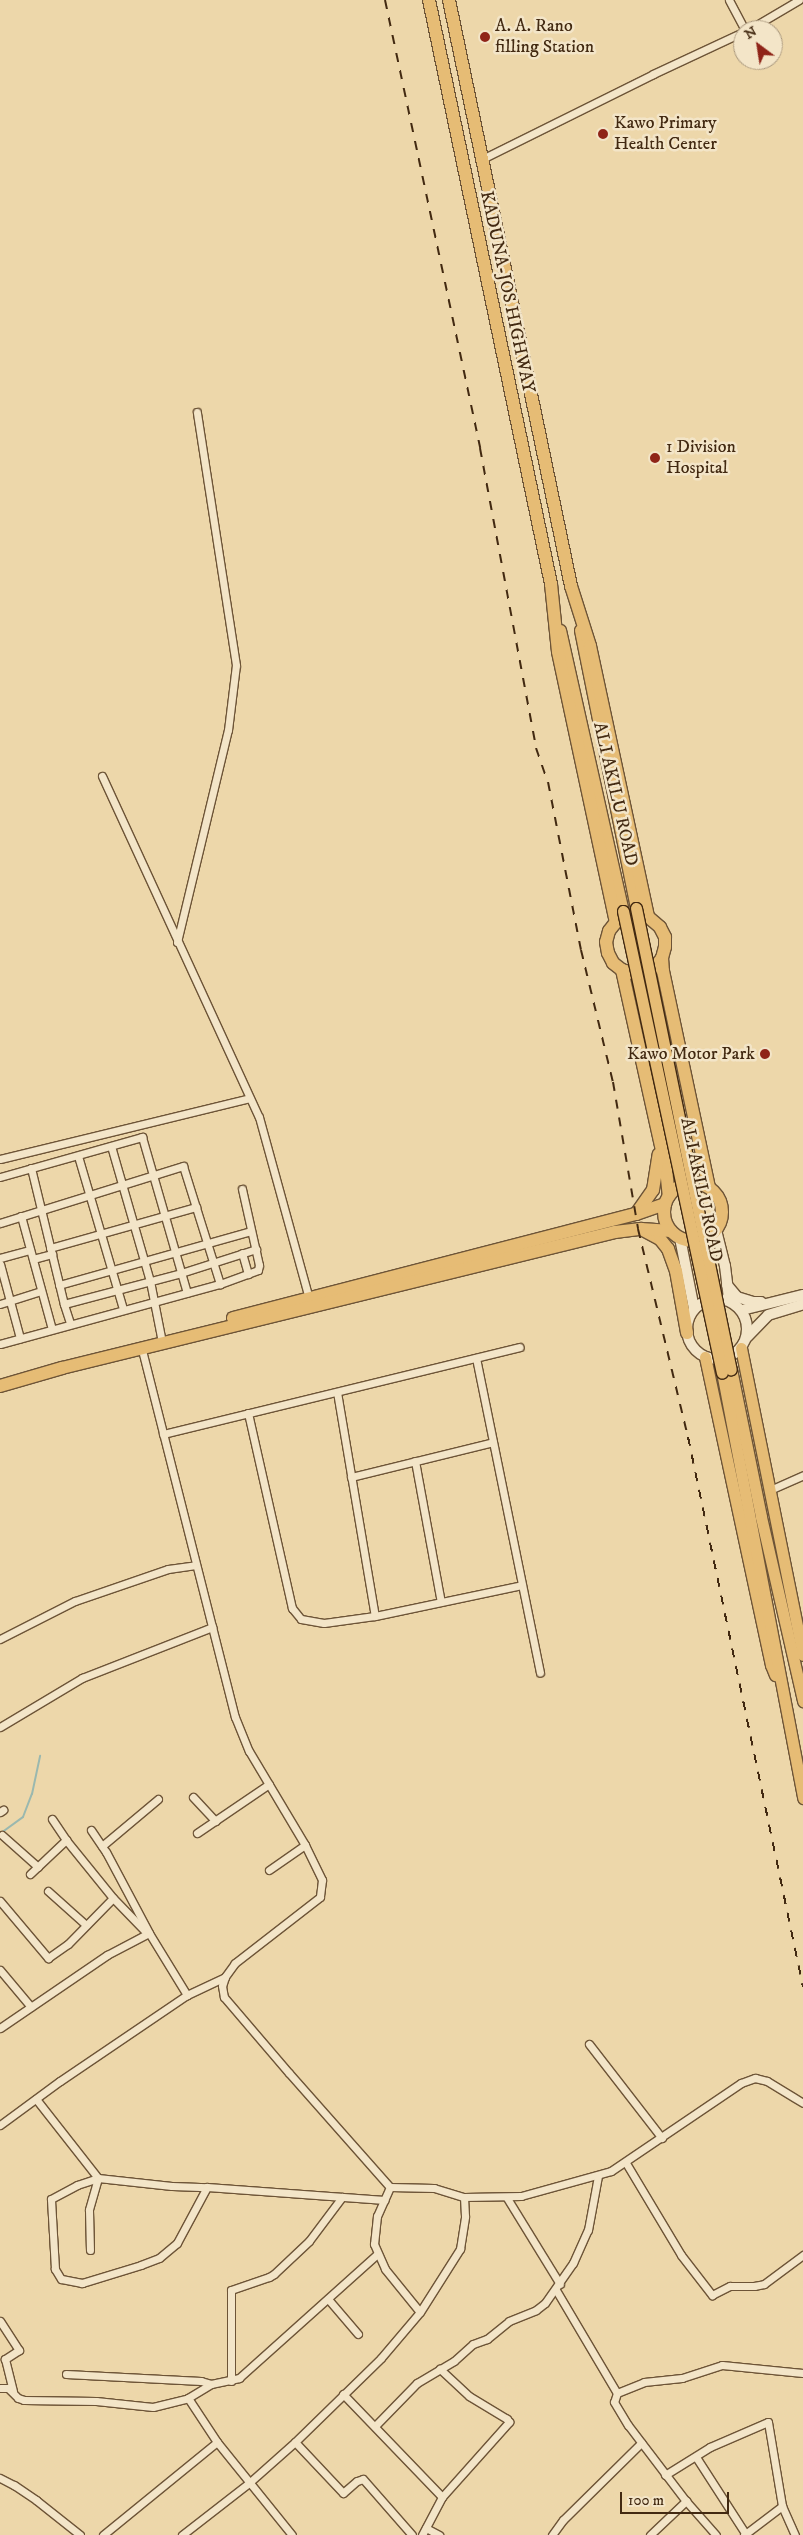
<!DOCTYPE html>
<style>
body{margin:0}
#map{position:relative;width:803px;height:2535px;overflow:hidden;background:#edd7aa;font-family:"IM FELL DW Pica",serif}
div>[style]{position:absolute}
[style*='--x']{left:calc(var(--x)*1px);top:calc(var(--y)*1px);width:calc(var(--w)*1px);rotate:calc(var(--a)*1deg)}
.stream>*{height:2px;margin:-1px;padding:0 1px;transform-origin:1px;border-radius:1px;background:#9ab8af}
.roads{filter:drop-shadow(1px 0 #6d5437) drop-shadow(-1px 0 #6d5437) drop-shadow(0 1px #6d5437) drop-shadow(0 -1px #6d5437)}
.street>*{height:7px;margin:-3.5px;padding:0 3.5px;transform-origin:3.5px;border-radius:3.5px;background:#f3e5c8}
.secondary>*{height:10px;margin:-5px;padding:0 5px;transform-origin:5px;border-radius:5px;background:#f3e5c8}
.secondary>.ring{margin:-5px;padding:0;box-sizing:content-box;background:none;border:10px solid #f3e5c8;border-radius:50%}
.primary>*{height:11px;margin:-5.5px;padding:0 5.5px;transform-origin:5.5px;border-radius:5.5px;background:#e6bc75}
.highway>*{height:12px;margin:-6px;padding:0 6px;transform-origin:6px;border-radius:6px;background:#e6bc75}
.highway>.ring{margin:-6px;padding:0;box-sizing:content-box;background:none;border:12px solid #e6bc75;border-radius:50%}
.rail>*{height:2px;margin-top:-1px;transform-origin:0;background:repeating-linear-gradient(90deg,#422911 0 9px,transparent 0 18px)}
.bridges{filter:drop-shadow(1px 0 #422911) drop-shadow(-1px 0 #422911) drop-shadow(0 1px #422911) drop-shadow(0 -1px #422911)}
.primary-bridge>*{height:11px;margin:-5.5px;padding:0 5.5px;transform-origin:5.5px;border-radius:5.5px;background:#e6bc75}
.dots>*{width:14px;height:14px;translate:-50% -50%;box-sizing:border-box;border:2px solid #f3e5c8;border-radius:50%}
span{translate:-50% -50%;white-space:nowrap;text-align:center;line-height:1.15;-webkit-text-stroke:5px #f3e5c8;paint-order:stroke}
.poi-label{font-size:18px;color:#422911}
.left{translate:0 -50%;text-align:left}
.right{translate:-100% -50%;text-align:right}
.street-label{font-size:18px;color:#422911}
.north{position:absolute;left:733px;top:20px;width:50px;height:50px;box-sizing:border-box;background:#f3e5c8;border:1px solid #ac9a7f;border-radius:50%;rotate:329deg;font-size:14px;font-weight:700;line-height:20px;text-align:center;color:#422911}
.north::after{content:'';display:block;margin:auto;width:18px;height:22px;background:#8f2418;clip-path:polygon(50% 0,100% 100%,50% 72%,0 100%)}
.scale{position:absolute;left:620px;top:2492px;width:109px;height:22px;box-sizing:border-box;border:2px solid #422911;border-top:0;padding-left:6px;font-size:15px;line-height:18px;white-space:nowrap;color:#422911;-webkit-text-stroke:4px #f3e5c8;paint-order:stroke}
</style>
<div id="map">
<div class="stream">
<div style="--x:1;--y:1833;--w:27;--a:-36"></div>
<div style="--x:23;--y:1817;--w:25;--a:-69"></div>
<div style="--x:32;--y:1794;--w:39;--a:-78"></div>
</div>
<div class="roads">
<div class="street">
<div style="--x:729;--y:0;--w:34;--a:62"></div>
<div style="--x:748;--y:30;--w:59;--a:-30.5"></div>
<div style="--x:482;--y:159;--w:191;--a:-26.4"></div>
<div style="--x:653;--y:74;--w:99;--a:-25"></div>
<div style="--x:102;--y:776;--w:375;--a:65.3"></div>
<div style="--x:259;--y:1117;--w:189;--a:74.6"></div>
<div style="--x:177;--y:942;--w:218;--a:-76.5"></div>
<div style="--x:228;--y:730;--w:65;--a:-83"></div>
<div style="--x:236;--y:665;--w:256;--a:-98.8"></div>
<div style="--x:111;--y:1146;--w:141;--a:73.9"></div>
<div style="--x:150;--y:1281;--w:57;--a:78.9"></div>
<div style="--x:78;--y:1156;--w:159;--a:73.6"></div>
<div style="--x:0;--y:1159;--w:257;--a:-13.7"></div>
<div style="--x:31;--y:1168;--w:140;--a:76.4"></div>
<div style="--x:0;--y:1177;--w:148;--a:-15.7"></div>
<div style="--x:142;--y:1137;--w:162;--a:73.9"></div>
<div style="--x:21;--y:1216;--w:117;--a:74.7"></div>
<div style="--x:0;--y:1223;--w:192;--a:-17.3"></div>
<div style="--x:183;--y:1166;--w:124;--a:72.6"></div>
<div style="--x:50;--y:1248;--w:152;--a:-15.7"></div>
<div style="--x:242;--y:1253;--w:22;--a:74"></div>
<div style="--x:0;--y:1258;--w:31;--a:-15"></div>
<div style="--x:33;--y:1259;--w:20;--a:-15"></div>
<div style="--x:0;--y:1264;--w:77;--a:74.9"></div>
<div style="--x:59;--y:1285;--w:199;--a:-15.7"></div>
<div style="--x:0;--y:1304;--w:43;--a:-17.6"></div>
<div style="--x:70;--y:1323;--w:20;--a:-108"></div>
<div style="--x:64;--y:1304;--w:121;--a:-14.8"></div>
<div style="--x:181;--y:1273;--w:79;--a:-17.7"></div>
<div style="--x:0;--y:1344;--w:228;--a:-15.3"></div>
<div style="--x:220;--y:1284;--w:40;--a:-20.2"></div>
<div style="--x:258;--y:1270;--w:5;--a:-79"></div>
<div style="--x:259;--y:1265;--w:78;--a:-102.6"></div>
<div style="--x:142;--y:1350;--w:379;--a:75.8"></div>
<div style="--x:235;--y:1717;--w:37;--a:68"></div>
<div style="--x:249;--y:1751;--w:109;--a:59.2"></div>
<div style="--x:305;--y:1845;--w:39;--a:64"></div>
<div style="--x:322;--y:1880;--w:17;--a:97"></div>
<div style="--x:320;--y:1897;--w:108;--a:142.2"></div>
<div style="--x:235;--y:1963;--w:17;--a:126"></div>
<div style="--x:225;--y:1977;--w:9;--a:108"></div>
<div style="--x:222;--y:1986;--w:11;--a:80"></div>
<div style="--x:224;--y:1997;--w:100;--a:49.5"></div>
<div style="--x:289;--y:2073;--w:152;--a:48.5"></div>
<div style="--x:390;--y:2187;--w:44;--a:1.3"></div>
<div style="--x:434;--y:2188;--w:31;--a:17"></div>
<div style="--x:464;--y:2197;--w:57;--a:-1"></div>
<div style="--x:521;--y:2196;--w:93;--a:-15.5"></div>
<div style="--x:611;--y:2171;--w:157;--a:-34.1"></div>
<div style="--x:741;--y:2083;--w:15;--a:-20"></div>
<div style="--x:755;--y:2078;--w:12;--a:14"></div>
<div style="--x:767;--y:2081;--w:42;--a:31.4"></div>
<div style="--x:476;--y:1358;--w:321;--a:78.5"></div>
<div style="--x:337;--y:1392;--w:227;--a:80.4"></div>
<div style="--x:248;--y:1413;--w:200;--a:77.3"></div>
<div style="--x:292;--y:1608;--w:14;--a:51"></div>
<div style="--x:301;--y:1619;--w:23;--a:10"></div>
<div style="--x:324;--y:1623;--w:51;--a:-7.8"></div>
<div style="--x:375;--y:1616;--w:150;--a:-11.9"></div>
<div style="--x:163;--y:1434;--w:367;--a:-13.7"></div>
<div style="--x:415;--y:1461;--w:143;--a:79.6"></div>
<div style="--x:351;--y:1477;--w:146;--a:-13.8"></div>
<div style="--x:770;--y:1490;--w:36;--a:-24"></div>
<div style="--x:0;--y:1639;--w:84;--a:-26.9"></div>
<div style="--x:75;--y:1601;--w:98;--a:-19"></div>
<div style="--x:168;--y:1569;--w:28;--a:-8"></div>
<div style="--x:0;--y:1727;--w:96;--a:-30.9"></div>
<div style="--x:82;--y:1678;--w:140;--a:-21.4"></div>
<div style="--x:193;--y:1797;--w:33;--a:47"></div>
<div style="--x:0;--y:1812;--w:4;--a:-34"></div>
<div style="--x:52;--y:1819;--w:25;--a:56"></div>
<div style="--x:91;--y:1830;--w:27;--a:56"></div>
<div style="--x:106;--y:1852;--w:92;--a:62"></div>
<div style="--x:149;--y:1933;--w:73;--a:58.5"></div>
<div style="--x:197;--y:1833;--w:87;--a:-34.2"></div>
<div style="--x:2;--y:1835;--w:48;--a:41.6"></div>
<div style="--x:102;--y:1846;--w:73;--a:-40"></div>
<div style="--x:269;--y:1870;--w:44;--a:-34.8"></div>
<div style="--x:30;--y:1874;--w:50;--a:-43.4"></div>
<div style="--x:66;--y:1840;--w:75;--a:51"></div>
<div style="--x:113;--y:1898;--w:47;--a:45.9"></div>
<div style="--x:48;--y:1891;--w:51;--a:41.8"></div>
<div style="--x:0;--y:1901;--w:75;--a:49.9"></div>
<div style="--x:48;--y:1958;--w:24;--a:-35"></div>
<div style="--x:68;--y:1944;--w:64;--a:-45.6"></div>
<div style="--x:0;--y:1970;--w:48;--a:50"></div>
<div style="--x:0;--y:2028;--w:130;--a:-34.3"></div>
<div style="--x:107;--y:1955;--w:47;--a:-27.6"></div>
<div style="--x:589;--y:2044;--w:119;--a:52.2"></div>
<div style="--x:36;--y:2099;--w:100;--a:51.9"></div>
<div style="--x:98;--y:2178;--w:33;--a:106"></div>
<div style="--x:89;--y:2210;--w:40;--a:88.6"></div>
<div style="--x:0;--y:2125;--w:74;--a:-36.3"></div>
<div style="--x:60;--y:2081;--w:153;--a:-34.1"></div>
<div style="--x:187;--y:1995;--w:42;--a:-25.3"></div>
<div style="--x:626;--y:2163;--w:107;--a:59.1"></div>
<div style="--x:681;--y:2255;--w:51;--a:52.2"></div>
<div style="--x:712;--y:2295;--w:20;--a:-27"></div>
<div style="--x:730;--y:2286;--w:24;--a:0"></div>
<div style="--x:754;--y:2286;--w:10;--a:-11"></div>
<div style="--x:764;--y:2284;--w:49;--a:-36.6"></div>
<div style="--x:207;--y:2187;--w:64;--a:118.2"></div>
<div style="--x:177;--y:2243;--w:23;--a:140"></div>
<div style="--x:159;--y:2258;--w:19;--a:159"></div>
<div style="--x:141;--y:2265;--w:62;--a:163"></div>
<div style="--x:82;--y:2283;--w:21;--a:-169"></div>
<div style="--x:61;--y:2279;--w:12;--a:-121"></div>
<div style="--x:55;--y:2269;--w:70;--a:-93.3"></div>
<div style="--x:51;--y:2199;--w:30;--a:-28"></div>
<div style="--x:77;--y:2185;--w:22;--a:-18"></div>
<div style="--x:98;--y:2178;--w:74;--a:6.2"></div>
<div style="--x:172;--y:2186;--w:35;--a:2"></div>
<div style="--x:207;--y:2187;--w:178;--a:4.2"></div>
<div style="--x:390;--y:2187;--w:32;--a:114"></div>
<div style="--x:377;--y:2216;--w:28;--a:96"></div>
<div style="--x:374;--y:2244;--w:27;--a:66"></div>
<div style="--x:385;--y:2269;--w:55;--a:50.9"></div>
<div style="--x:507;--y:2198;--w:101;--a:58.4"></div>
<div style="--x:556;--y:2290;--w:120;--a:59.4"></div>
<div style="--x:617;--y:2393;--w:9;--a:108"></div>
<div style="--x:614;--y:2402;--w:27;--a:59"></div>
<div style="--x:628;--y:2425;--w:96;--a:52.7"></div>
<div style="--x:686;--y:2501;--w:45;--a:48.6"></div>
<div style="--x:328;--y:2299;--w:46;--a:49.4"></div>
<div style="--x:0;--y:2321;--w:35;--a:57"></div>
<div style="--x:19;--y:2350;--w:17;--a:147"></div>
<div style="--x:5;--y:2359;--w:33;--a:76"></div>
<div style="--x:66;--y:2374;--w:135;--a:3"></div>
<div style="--x:201;--y:2381;--w:10;--a:17"></div>
<div style="--x:211;--y:2384;--w:29;--a:-12"></div>
<div style="--x:239;--y:2378;--w:186;--a:-41.9"></div>
<div style="--x:231;--y:2381;--w:91;--a:-90"></div>
<div style="--x:231;--y:2290;--w:40;--a:-18.9"></div>
<div style="--x:269;--y:2277;--w:6;--a:-31"></div>
<div style="--x:274;--y:2274;--w:48;--a:-43.3"></div>
<div style="--x:309;--y:2241;--w:55;--a:-53.1"></div>
<div style="--x:0;--y:2388;--w:8;--a:0"></div>
<div style="--x:8;--y:2388;--w:14;--a:45"></div>
<div style="--x:18;--y:2398;--w:6;--a:18"></div>
<div style="--x:24;--y:2400;--w:72;--a:0.8"></div>
<div style="--x:96;--y:2401;--w:57;--a:6"></div>
<div style="--x:153;--y:2407;--w:36;--a:-14"></div>
<div style="--x:188;--y:2398;--w:27;--a:-31"></div>
<div style="--x:617;--y:2393;--w:29;--a:-22"></div>
<div style="--x:644;--y:2382;--w:38;--a:-6"></div>
<div style="--x:682;--y:2378;--w:42;--a:-18"></div>
<div style="--x:722;--y:2365;--w:81;--a:5.6"></div>
<div style="--x:343;--y:2394;--w:143;--a:46.1"></div>
<div style="--x:188;--y:2398;--w:53;--a:56.6"></div>
<div style="--x:217;--y:2442;--w:119;--a:51.1"></div>
<div style="--x:375;--y:2426;--w:60;--a:-45.7"></div>
<div style="--x:417;--y:2383;--w:43;--a:-30.7"></div>
<div style="--x:454;--y:2361;--w:25;--a:-42"></div>
<div style="--x:473;--y:2344;--w:15;--a:-20"></div>
<div style="--x:487;--y:2339;--w:28;--a:-39"></div>
<div style="--x:509;--y:2321;--w:29;--a:-22"></div>
<div style="--x:536;--y:2310;--w:11;--a:-38"></div>
<div style="--x:545;--y:2303;--w:49;--a:-55"></div>
<div style="--x:573;--y:2263;--w:36;--a:-66"></div>
<div style="--x:588;--y:2230;--w:55;--a:-79.5"></div>
<div style="--x:295;--y:2442;--w:70;--a:46.7"></div>
<div style="--x:343;--y:2493;--w:18;--a:-41"></div>
<div style="--x:357;--y:2481;--w:6;--a:-18"></div>
<div style="--x:363;--y:2479;--w:74;--a:48.8"></div>
<div style="--x:696;--y:2457;--w:90;--a:57.2"></div>
<div style="--x:665;--y:2475;--w:53;--a:-31.9"></div>
<div style="--x:710;--y:2447;--w:63;--a:-23.3"></div>
<div style="--x:768;--y:2422;--w:85;--a:80.5"></div>
<div style="--x:782;--y:2506;--w:32;--a:66"></div>
<div style="--x:0;--y:2478;--w:16;--a:27"></div>
<div style="--x:14;--y:2485;--w:27;--a:34"></div>
<div style="--x:36;--y:2500;--w:56;--a:38.5"></div>
<div style="--x:426;--y:2528;--w:15;--a:28"></div>
<div style="--x:103;--y:2535;--w:147;--a:-39.2"></div>
<div style="--x:182;--y:2535;--w:86;--a:-37.9"></div>
<div style="--x:250;--y:2482;--w:60;--a:-41.6"></div>
<div style="--x:295;--y:2442;--w:120;--a:-44.3"></div>
<div style="--x:381;--y:2358;--w:60;--a:-49.7"></div>
<div style="--x:420;--y:2312;--w:75;--a:-57.6"></div>
<div style="--x:460;--y:2249;--w:33;--a:-81"></div>
<div style="--x:465;--y:2216;--w:19;--a:-93"></div>
<div style="--x:422;--y:2535;--w:43;--a:-62.2"></div>
<div style="--x:442;--y:2497;--w:101;--a:-48.2"></div>
<div style="--x:509;--y:2422;--w:4;--a:-124"></div>
<div style="--x:507;--y:2419;--w:44;--a:-148.8"></div>
<div style="--x:469;--y:2396;--w:40;--a:-137"></div>
<div style="--x:552;--y:2535;--w:19;--a:-54"></div>
<div style="--x:563;--y:2520;--w:110;--a:-44.6"></div>
<div style="--x:650;--y:2535;--w:50;--a:-43.4"></div>
<div style="--x:744;--y:2535;--w:48;--a:-37.3"></div>
</div>
<div class="secondary">
<div style="--x:716;--y:1230;--w:37;--a:76"></div>
<div style="--x:725;--y:1266;--w:34;--a:83"></div>
<div style="--x:680;--y:1238;--w:72;--a:78.8"></div>
<div style="--x:727;--y:1285;--w:16;--a:50"></div>
<div style="--x:737;--y:1297;--w:17;--a:17"></div>
<div style="--x:753;--y:1302;--w:8;--a:0"></div>
<div class="ring" style="left:687px;top:1299px;width:50px;height:50px"></div>
<div style="--x:742;--y:1310;--w:63;--a:-13.8"></div>
<div style="--x:747;--y:1337;--w:30;--a:-46"></div>
<div style="--x:768;--y:1315;--w:37;--a:-17"></div>
</div>
<div class="primary">
<div style="--x:560;--y:630;--w:288;--a:77.4"></div>
<div style="--x:580;--y:630;--w:284;--a:78.6"></div>
<div style="--x:741;--y:1348;--w:313;--a:78.6"></div>
<div style="--x:705;--y:1357;--w:315;--a:77.9"></div>
<div style="--x:771;--y:1665;--w:11;--a:68"></div>
<div style="--x:731;--y:1369;--w:151;--a:78.5"></div>
<div style="--x:761;--y:1517;--w:189;--a:77.1"></div>
<div style="--x:722;--y:1372;--w:434;--a:79.2"></div>
</div>
<div class="highway">
<div style="--x:429;--y:0;--w:597;--a:78.2"></div>
<div style="--x:551;--y:584;--w:68;--a:84.1"></div>
<div style="--x:558;--y:652;--w:276;--a:77.9"></div>
<div style="--x:449;--y:0;--w:599;--a:78.24"></div>
<div style="--x:571;--y:586;--w:63;--a:72.4"></div>
<div style="--x:590;--y:646;--w:277;--a:77.9"></div>
<div style="--x:662;--y:958;--w:13;--a:86"></div>
<div style="--x:663;--y:971;--w:221;--a:78"></div>
<div style="--x:622;--y:970;--w:11;--a:15"></div>
<div style="--x:633;--y:973;--w:12;--a:-5"></div>
<div style="--x:645;--y:972;--w:11;--a:-27"></div>
<div style="--x:655;--y:967;--w:11;--a:-52"></div>
<div style="--x:662;--y:958;--w:11;--a:-75"></div>
<div style="--x:665;--y:947;--w:10;--a:-90"></div>
<div style="--x:665;--y:937;--w:11;--a:-117"></div>
<div style="--x:660;--y:927;--w:16;--a:-140"></div>
<div style="--x:648;--y:917;--w:11;--a:-170"></div>
<div style="--x:637;--y:915;--w:12;--a:171"></div>
<div style="--x:625;--y:917;--w:10;--a:151"></div>
<div style="--x:616;--y:922;--w:11;--a:128"></div>
<div style="--x:609;--y:931;--w:11;--a:105"></div>
<div style="--x:606;--y:942;--w:11;--a:80"></div>
<div style="--x:608;--y:953;--w:11;--a:63"></div>
<div style="--x:613;--y:963;--w:11;--a:38"></div>
<div style="--x:622;--y:970;--w:204;--a:77.5"></div>
<div style="--x:666;--y:1169;--w:27;--a:84"></div>
<div class="ring" style="left:664px;top:1183px;width:46px;height:46px"></div>
<div style="--x:636;--y:1214;--w:29;--a:-55"></div>
<div style="--x:653;--y:1190;--w:36;--a:-81"></div>
<div style="--x:643;--y:1230;--w:19;--a:28"></div>
<div style="--x:660;--y:1239;--w:13;--a:51"></div>
<div style="--x:668;--y:1249;--w:23;--a:70"></div>
<div style="--x:676;--y:1271;--w:63;--a:79.9"></div>
<div style="--x:233;--y:1318;--w:416;--a:-14.5"></div>
<div style="--x:636;--y:1214;--w:31;--a:-19"></div>
<div style="--x:0;--y:1386;--w:65;--a:-16.2"></div>
<div style="--x:62;--y:1368;--w:569;--a:-13.82"></div>
<div style="--x:615;--y:1232;--w:26;--a:-7"></div>
<div style="--x:641;--y:1229;--w:30;--a:4"></div>
</div>
</div>
<div class="rail">
<div style="--x:385;--y:0;--w:458;--a:78"></div>
<div style="--x:480;--y:448;--w:305;--a:79.4"></div>
<div style="--x:536;--y:748;--w:36;--a:71"></div>
<div style="--x:548;--y:782;--w:171;--a:78.9"></div>
<div style="--x:581;--y:950;--w:136;--a:76.4"></div>
<div style="--x:613;--y:1082;--w:149;--a:80.3"></div>
<div style="--x:638;--y:1229;--w:214;--a:76.5"></div>
<div style="--x:688;--y:1437;--w:562;--a:78.19"></div>
</div>
<div class="bridges">
<div class="primary-bridge">
<div style="--x:636;--y:908;--w:471;--a:78.4"></div>
<div style="--x:623;--y:911;--w:472;--a:77.9"></div>
</div>
</div>
<div class="dots">
<div style="left:485px;top:37px;background:#8f2418"></div>
<div style="left:603px;top:134px;background:#8f2418"></div>
<div style="left:655px;top:458px;background:#8f2418"></div>
<div style="left:765px;top:1054px;background:#8f2418"></div>
</div>
<div class="poi-label">
<span class="left" style="left:495px;top:37px">A. A. Rano<br>filling Station</span>
<span class="left" style="left:614px;top:134px">Kawo Primary<br>Health Center</span>
<span class="left" style="left:666px;top:458px">1 Division<br>Hospital</span>
<span class="right" style="left:755px;top:1054px">Kawo Motor Park</span>
</div>
<div class="street-label">
<span style="left:507px;top:292px;rotate:78deg">KADUNA-JOS HIGHWAY</span>
<span style="left:615px;top:794px;rotate:77deg">ALI AKILU ROAD</span>
<span style="left:701px;top:1190px;rotate:78deg">ALI AKILU ROAD</span>
</div>
<div class="north">N</div>
<div class="scale">100 m</div>
</div>
